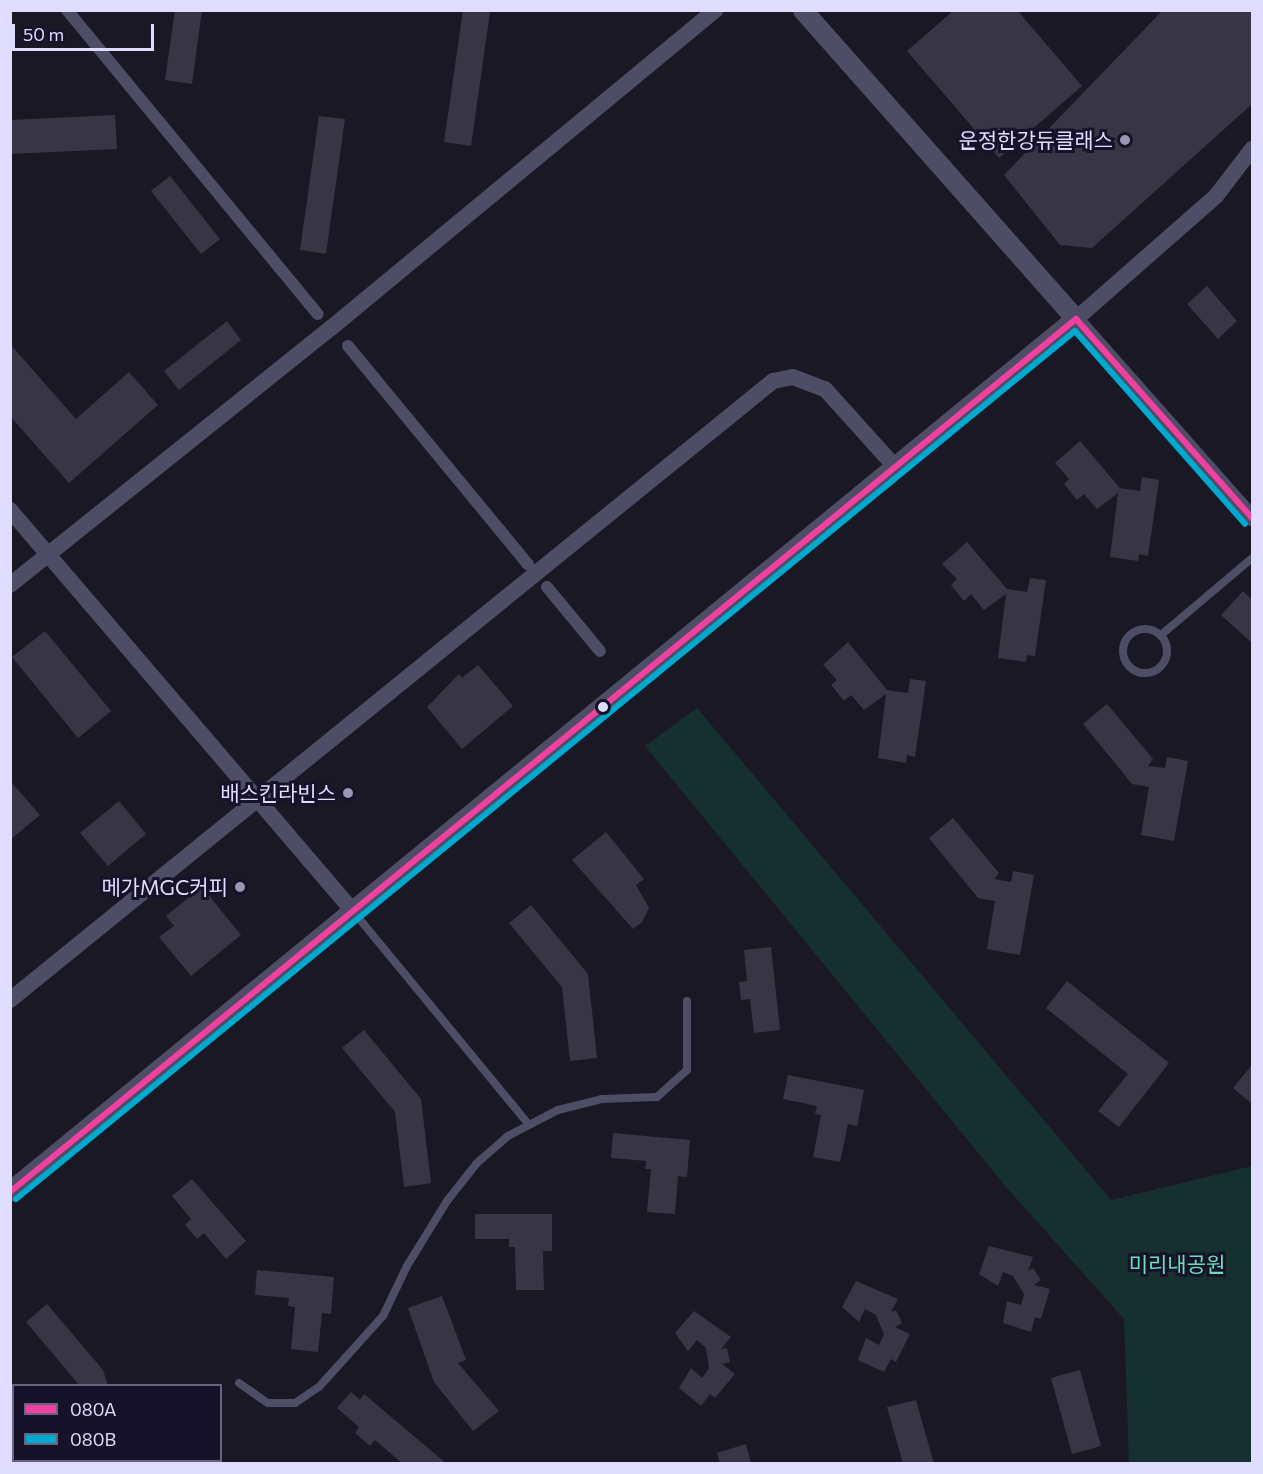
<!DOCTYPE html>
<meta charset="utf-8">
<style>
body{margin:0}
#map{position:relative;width:1263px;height:1474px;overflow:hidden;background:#191824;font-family:Commissioner,"Noto Sans KR",sans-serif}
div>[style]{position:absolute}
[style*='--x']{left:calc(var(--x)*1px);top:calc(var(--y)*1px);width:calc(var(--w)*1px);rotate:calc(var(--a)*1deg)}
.green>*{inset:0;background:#163030}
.building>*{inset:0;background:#383646}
.service>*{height:8px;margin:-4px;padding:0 4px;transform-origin:4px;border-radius:4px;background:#4d4d65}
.service>.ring{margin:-4px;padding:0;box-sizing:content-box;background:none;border:8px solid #4d4d65;border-radius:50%}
.pedestrian>*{height:12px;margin:-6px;padding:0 6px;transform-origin:6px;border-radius:6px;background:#4d4d65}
.minor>*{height:16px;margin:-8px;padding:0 8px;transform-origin:8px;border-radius:8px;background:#4d4d65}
.tertiary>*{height:20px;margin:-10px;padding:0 10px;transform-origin:10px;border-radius:10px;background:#4d4d65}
.bus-1>*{height:6px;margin:-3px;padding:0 3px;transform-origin:3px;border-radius:3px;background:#f240a1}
.bus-2>*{height:6px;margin:-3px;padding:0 3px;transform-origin:3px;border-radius:3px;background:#00a9ce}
.dots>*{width:16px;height:16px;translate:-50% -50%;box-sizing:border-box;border:3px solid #15122a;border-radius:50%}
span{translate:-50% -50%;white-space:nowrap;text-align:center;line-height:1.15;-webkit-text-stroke:6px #15122a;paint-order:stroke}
.poi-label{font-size:21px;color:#dfdcfe}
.right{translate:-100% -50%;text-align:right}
.park-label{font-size:21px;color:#69ddbc}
.frame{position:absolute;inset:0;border:12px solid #dfdcfe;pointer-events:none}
.legend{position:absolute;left:12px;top:1384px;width:210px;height:78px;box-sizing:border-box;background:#15122a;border:2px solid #66637f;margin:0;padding:8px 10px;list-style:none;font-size:18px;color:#dfdcfe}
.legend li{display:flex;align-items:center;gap:12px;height:30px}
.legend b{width:30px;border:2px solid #66637f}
.scale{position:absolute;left:12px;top:24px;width:142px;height:27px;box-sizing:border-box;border:3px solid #dfdcfe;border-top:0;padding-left:8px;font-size:18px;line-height:21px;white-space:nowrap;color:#dfdcfe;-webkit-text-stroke:4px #15122a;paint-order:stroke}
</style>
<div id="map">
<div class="green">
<div style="clip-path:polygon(697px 708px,1111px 1200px,1252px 1166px,1252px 1463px,1129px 1463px,1124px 1319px,1007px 1188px,645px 746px)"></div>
</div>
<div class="building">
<div style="clip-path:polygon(175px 10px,202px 10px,192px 84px,165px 80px)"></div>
<div style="clip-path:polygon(463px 10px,490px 12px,471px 146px,444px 142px)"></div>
<div style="clip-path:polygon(954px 10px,1017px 10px,1082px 86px,999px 158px,907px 51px)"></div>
<div style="clip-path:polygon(1163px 10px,1252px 10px,1252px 104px,1092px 248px,1060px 245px,1004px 175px)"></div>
<div style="clip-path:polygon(115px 115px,117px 149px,10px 154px,10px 120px)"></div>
<div style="clip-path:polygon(319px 116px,345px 119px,326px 254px,300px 250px)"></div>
<div style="clip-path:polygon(170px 176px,220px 239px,201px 254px,151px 191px)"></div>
<div style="clip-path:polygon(1207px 286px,1237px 321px,1218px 339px,1187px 304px)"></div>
<div style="clip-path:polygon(227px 321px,241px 340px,179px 390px,164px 371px)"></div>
<div style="clip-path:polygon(10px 344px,76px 419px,129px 372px,158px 405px,69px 483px,10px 416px)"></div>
<div style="clip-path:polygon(1080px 441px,1120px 488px,1140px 491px,1142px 477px,1159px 480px,1148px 556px,1139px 554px,1138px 561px,1110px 557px,1118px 493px,1097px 509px,1084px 494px,1077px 500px,1064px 484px,1069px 479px,1055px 463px)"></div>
<div style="clip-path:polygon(967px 542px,1007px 589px,1027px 592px,1030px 578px,1046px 580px,1035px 656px,1027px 655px,1026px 662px,998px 658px,1006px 594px,984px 610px,971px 594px,964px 601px,951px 585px,957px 579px,942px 564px)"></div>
<div style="clip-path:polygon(1243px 591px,1252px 600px,1252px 643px,1221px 615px)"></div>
<div style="clip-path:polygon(45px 631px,111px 711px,78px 738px,12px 657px)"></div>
<div style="clip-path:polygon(848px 642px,887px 690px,908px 693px,910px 679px,926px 681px,915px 757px,907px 755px,906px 763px,878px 758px,886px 694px,864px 710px,851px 695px,844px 701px,831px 685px,837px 680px,823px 665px)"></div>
<div style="clip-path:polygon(478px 665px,513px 706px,462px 749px,427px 707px,459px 674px,462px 678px)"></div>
<div style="clip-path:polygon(1107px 704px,1153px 759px,1148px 766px,1165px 768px,1167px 757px,1188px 761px,1174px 841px,1141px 835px,1149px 787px,1132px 784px,1083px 724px)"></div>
<div style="clip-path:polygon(12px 783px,40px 815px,10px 840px,10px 784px)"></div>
<div style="clip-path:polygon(119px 801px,146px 834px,108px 866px,80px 833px)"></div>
<div style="clip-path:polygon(953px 818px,999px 873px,994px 879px,1011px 882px,1013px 871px,1034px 875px,1020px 955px,987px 949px,995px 901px,978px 898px,929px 838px)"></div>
<div style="clip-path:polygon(606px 832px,644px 879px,636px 885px,649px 908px,642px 922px,633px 929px,572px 860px)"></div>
<div style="clip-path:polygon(202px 887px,241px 935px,191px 976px,159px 937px,174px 926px,166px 916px)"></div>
<div style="clip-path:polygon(531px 905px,588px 974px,597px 1058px,570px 1061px,562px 987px,509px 923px)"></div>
<div style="clip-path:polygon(771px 947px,780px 1030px,754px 1033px,750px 999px,741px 1000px,739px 982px,747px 981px,744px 950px)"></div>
<div style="clip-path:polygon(1067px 981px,1169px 1063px,1119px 1127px,1098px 1111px,1128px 1074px,1046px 1008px)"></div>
<div style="clip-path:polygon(364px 1030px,421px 1099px,431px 1183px,404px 1187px,395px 1112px,342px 1048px)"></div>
<div style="clip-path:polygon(1252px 1065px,1252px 1104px,1233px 1088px)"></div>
<div style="clip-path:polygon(788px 1075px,864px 1090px,857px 1126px,848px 1124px,840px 1162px,813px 1157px,821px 1115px,815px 1114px,817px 1106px,783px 1099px)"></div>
<div style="clip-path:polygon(613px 1133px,690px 1140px,687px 1177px,678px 1176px,675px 1214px,647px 1212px,651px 1169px,645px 1169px,646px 1161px,611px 1158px)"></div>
<div style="clip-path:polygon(192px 1179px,246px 1241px,226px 1259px,204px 1233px,197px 1239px,185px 1225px,191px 1219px,172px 1196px)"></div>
<div style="clip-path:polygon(475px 1214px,552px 1214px,552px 1251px,543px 1251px,544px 1290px,516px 1290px,515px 1247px,509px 1247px,509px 1239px,475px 1239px)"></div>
<div style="clip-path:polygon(989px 1246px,1033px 1257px,1028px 1271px,1033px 1268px,1041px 1280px,1034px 1285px,1050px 1289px,1041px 1319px,1035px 1317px,1031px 1332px,1003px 1323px,1007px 1301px,1021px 1305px,1024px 1294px,1013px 1276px,1003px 1272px,998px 1286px,979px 1274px)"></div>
<div style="clip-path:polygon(257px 1270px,334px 1277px,331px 1314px,322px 1313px,318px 1352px,291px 1349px,295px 1307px,288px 1306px,289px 1298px,255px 1295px)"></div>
<div style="clip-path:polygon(856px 1281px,898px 1299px,891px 1312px,896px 1310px,902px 1323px,895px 1327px,910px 1334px,896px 1362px,891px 1359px,884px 1372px,858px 1360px,866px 1338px,879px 1345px,884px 1334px,876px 1315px,865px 1309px,859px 1322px,842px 1307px)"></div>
<div style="clip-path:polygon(442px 1296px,466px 1360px,458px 1363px,499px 1411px,473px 1431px,434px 1382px,408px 1308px)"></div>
<div style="clip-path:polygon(47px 1304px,103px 1370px,108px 1386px,80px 1386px,26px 1322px)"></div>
<div style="clip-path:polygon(694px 1311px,731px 1337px,721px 1349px,727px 1348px,730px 1362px,722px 1364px,735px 1374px,715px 1398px,710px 1394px,701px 1406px,679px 1388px,691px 1368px,702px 1378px,709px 1368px,706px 1348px,697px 1340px,688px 1351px,675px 1333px)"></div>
<div style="clip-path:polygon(1080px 1370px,1101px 1446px,1072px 1454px,1051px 1378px)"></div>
<div style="clip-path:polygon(351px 1392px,360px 1400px,364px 1394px,447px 1464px,403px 1464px,375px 1440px,370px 1446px,355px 1433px,359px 1427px,337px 1408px)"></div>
<div style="clip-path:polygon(916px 1400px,934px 1464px,903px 1464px,887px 1407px)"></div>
<div style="clip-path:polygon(746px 1444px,751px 1464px,720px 1464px,717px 1453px)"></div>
</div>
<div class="service">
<div class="ring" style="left:1123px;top:629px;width:36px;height:36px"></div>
<div style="--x:1161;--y:635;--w:119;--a:-40.2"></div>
<div style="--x:352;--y:910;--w:278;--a:50.5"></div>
<div style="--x:239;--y:1383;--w:35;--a:35"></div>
<div style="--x:268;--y:1403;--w:27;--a:0"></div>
<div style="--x:295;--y:1403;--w:29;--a:-34"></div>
<div style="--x:319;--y:1387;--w:96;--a:-48"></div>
<div style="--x:383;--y:1316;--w:55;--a:-64.4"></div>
<div style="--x:407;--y:1266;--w:76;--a:-58.4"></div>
<div style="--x:447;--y:1201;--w:48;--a:-51.7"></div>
<div style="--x:477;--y:1163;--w:41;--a:-41.1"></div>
<div style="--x:508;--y:1136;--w:56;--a:-27.5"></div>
<div style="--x:558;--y:1110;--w:45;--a:-14"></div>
<div style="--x:602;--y:1099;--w:55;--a:-2.1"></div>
<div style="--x:657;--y:1097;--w:40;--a:-42"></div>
<div style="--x:687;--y:1070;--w:69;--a:-90"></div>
</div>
<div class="pedestrian">
<div style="--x:67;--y:10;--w:394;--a:50.5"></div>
<div style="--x:348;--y:346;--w:283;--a:50.5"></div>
<div style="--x:547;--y:587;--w:83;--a:50.4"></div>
</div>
<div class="minor">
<div style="--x:1252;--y:149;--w:59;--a:127.5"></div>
<div style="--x:1216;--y:196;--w:186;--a:138.7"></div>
<div style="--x:1076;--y:319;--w:266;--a:48.5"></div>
<div style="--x:10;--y:510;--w:526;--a:49.47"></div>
<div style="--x:10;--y:585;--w:411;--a:-38.7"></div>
<div style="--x:331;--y:328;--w:499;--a:-39.6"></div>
<div style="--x:10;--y:1000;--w:983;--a:-39.05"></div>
<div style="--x:773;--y:381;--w:20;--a:-11"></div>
<div style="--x:793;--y:377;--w:34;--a:21"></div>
<div style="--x:825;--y:389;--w:108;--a:48"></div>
</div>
<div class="tertiary">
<div style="--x:10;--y:1192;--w:1378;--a:-39.32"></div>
<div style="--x:1076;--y:319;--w:412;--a:-131.5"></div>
</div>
<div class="bus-1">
<div style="--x:10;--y:1192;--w:1378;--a:-39.32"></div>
<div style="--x:1076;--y:319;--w:266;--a:48.5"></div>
</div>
<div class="bus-2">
<div style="--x:16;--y:1199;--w:1369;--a:-39.34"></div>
<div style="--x:1075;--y:331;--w:257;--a:48.6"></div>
</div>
<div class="dots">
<div style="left:1125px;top:140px;background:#9a97b2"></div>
<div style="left:603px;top:707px;background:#dfdcfe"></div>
<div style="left:348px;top:793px;background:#9a97b2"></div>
<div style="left:240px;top:887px;background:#9a97b2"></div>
</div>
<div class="poi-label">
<span class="right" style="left:1113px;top:140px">운정한강듀클래스</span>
<span class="right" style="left:336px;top:793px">배스킨라빈스</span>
<span class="right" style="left:228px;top:887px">메가MGC커피</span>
</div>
<div class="park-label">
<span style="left:1177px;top:1264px">미리내공원</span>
</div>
<div class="frame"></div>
<ul class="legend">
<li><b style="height:8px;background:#f240a1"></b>080A</li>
<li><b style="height:8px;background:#00a9ce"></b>080B</li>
</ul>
<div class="scale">50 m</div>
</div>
